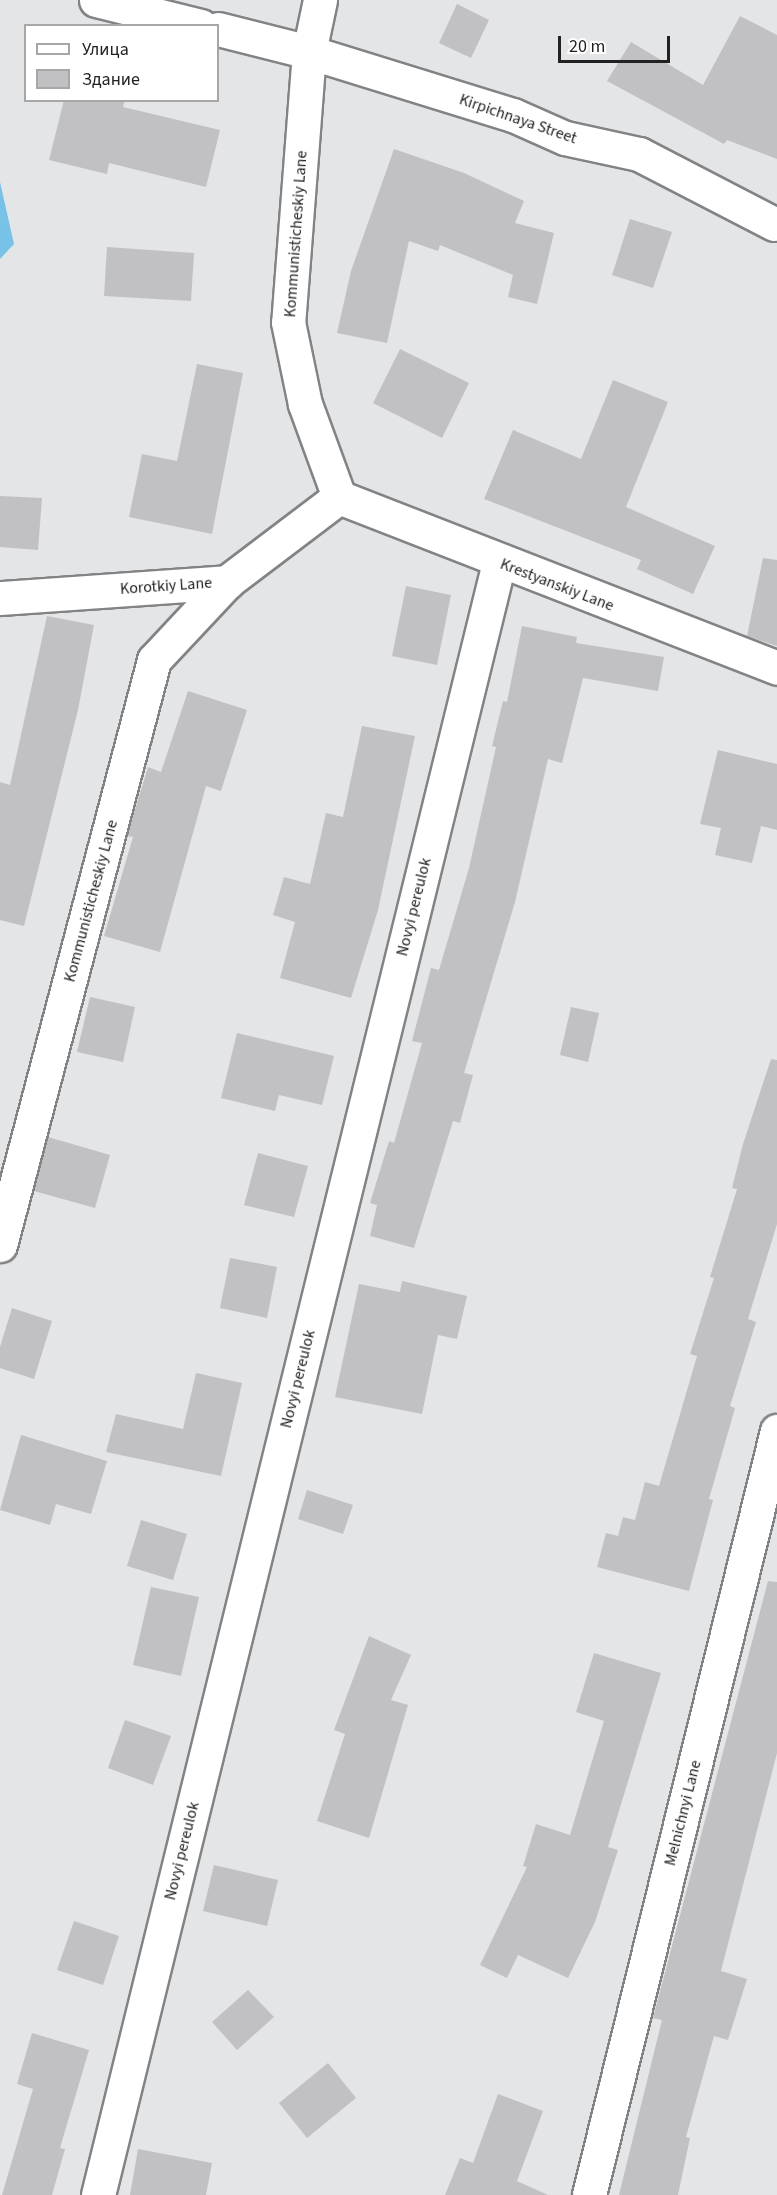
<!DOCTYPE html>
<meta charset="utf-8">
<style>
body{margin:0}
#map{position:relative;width:777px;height:2195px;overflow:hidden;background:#e4e5e7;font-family:"Source Sans 3",sans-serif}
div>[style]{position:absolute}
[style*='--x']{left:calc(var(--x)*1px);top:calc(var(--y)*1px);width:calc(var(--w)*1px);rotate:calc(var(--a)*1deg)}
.water>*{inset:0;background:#77c2e6}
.building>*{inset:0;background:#c1c1c3}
.roads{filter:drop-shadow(2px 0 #828385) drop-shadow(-2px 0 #828385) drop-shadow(0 2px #828385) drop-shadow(0 -2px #828385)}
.street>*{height:33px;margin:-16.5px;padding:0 16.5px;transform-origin:16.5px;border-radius:16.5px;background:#fff}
span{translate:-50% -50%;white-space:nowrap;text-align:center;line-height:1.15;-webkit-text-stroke:4.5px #fff;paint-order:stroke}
.street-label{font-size:16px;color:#222223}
.legend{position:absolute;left:24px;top:24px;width:195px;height:78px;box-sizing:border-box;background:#fff;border:2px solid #a7a7a7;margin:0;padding:8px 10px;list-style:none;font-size:18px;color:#222223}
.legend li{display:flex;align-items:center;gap:12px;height:30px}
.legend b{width:30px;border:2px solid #a7a7a7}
.scale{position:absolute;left:558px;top:36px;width:112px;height:27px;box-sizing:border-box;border:3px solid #222223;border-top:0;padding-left:8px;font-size:18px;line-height:21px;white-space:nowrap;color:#222223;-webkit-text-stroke:4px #fff;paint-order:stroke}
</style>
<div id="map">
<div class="water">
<div style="clip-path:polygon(0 182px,14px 244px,0 259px)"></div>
</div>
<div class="building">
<div style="clip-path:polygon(457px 4px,489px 20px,471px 58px,439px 43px)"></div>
<div style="clip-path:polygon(740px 16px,777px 35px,777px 159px,727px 140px,724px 144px,607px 81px,631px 42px,703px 85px)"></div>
<div style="clip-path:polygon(64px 100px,125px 100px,123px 107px,220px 130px,206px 187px,109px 163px,107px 174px,49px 160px)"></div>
<div style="clip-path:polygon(394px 149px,464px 173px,524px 201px,515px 223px,554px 233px,537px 304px,508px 297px,513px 275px,440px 245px,438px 251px,409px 241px,387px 343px,337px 333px,351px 271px)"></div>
<div style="clip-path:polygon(630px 219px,672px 232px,653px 288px,612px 275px)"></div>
<div style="clip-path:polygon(107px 247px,194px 253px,191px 301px,104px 296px)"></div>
<div style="clip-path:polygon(400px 349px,469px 383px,442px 438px,373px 403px)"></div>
<div style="clip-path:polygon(197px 364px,243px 373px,212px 534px,129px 517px,142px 454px,177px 461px)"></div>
<div style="clip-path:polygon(613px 380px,668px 402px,626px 507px,715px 546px,693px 594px,637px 569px,641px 560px,484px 499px,513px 430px,581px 459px)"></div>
<div style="clip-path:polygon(0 496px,42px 498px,38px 550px,0 547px)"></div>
<div style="clip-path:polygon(763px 558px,777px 560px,777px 646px,747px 636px)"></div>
<div style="clip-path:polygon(406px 586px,451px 595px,437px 665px,392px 656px)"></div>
<div style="clip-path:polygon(47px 616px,94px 625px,78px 710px,24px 926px,0 920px,0 782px,10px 785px)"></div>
<div style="clip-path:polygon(522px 626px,577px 637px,576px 643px,664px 657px,658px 691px,583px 678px,562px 763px,548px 759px,515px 902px,464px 1073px,473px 1075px,460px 1123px,453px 1121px,414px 1248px,370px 1236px,377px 1205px,370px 1203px,389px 1141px,394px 1143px,422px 1043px,412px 1041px,431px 968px,439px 970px,469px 868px,496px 747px,492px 746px,503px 701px,507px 702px)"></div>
<div style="clip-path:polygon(188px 691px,247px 710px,221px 791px,206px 786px,160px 952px,104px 936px,133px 837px,127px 836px,148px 767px,161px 772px)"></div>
<div style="clip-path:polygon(362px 726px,415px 736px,378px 910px,351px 998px,280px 978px,295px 922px,273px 915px,284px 877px,310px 884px,326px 813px,343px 817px)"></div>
<div style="clip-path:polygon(718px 750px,777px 764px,777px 830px,761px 826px,752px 863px,715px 855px,721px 828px,700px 824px)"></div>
<div style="clip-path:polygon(90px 997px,135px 1007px,123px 1062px,77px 1052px)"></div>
<div style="clip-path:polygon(571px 1007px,599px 1013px,588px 1062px,560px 1055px)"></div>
<div style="clip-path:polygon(237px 1033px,334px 1056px,322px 1105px,279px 1095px,275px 1111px,221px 1098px)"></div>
<div style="clip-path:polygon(771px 1059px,777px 1060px,777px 1224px,748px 1319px,756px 1322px,730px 1406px,735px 1408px,709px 1499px,713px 1500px,689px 1591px,597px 1567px,606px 1533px,618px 1536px,623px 1517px,635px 1520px,645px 1482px,659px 1486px,697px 1356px,690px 1354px,714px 1278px,710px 1277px,737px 1189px,732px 1188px,743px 1144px)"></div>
<div style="clip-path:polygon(48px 1137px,110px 1155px,95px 1208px,34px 1191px)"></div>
<div style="clip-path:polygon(258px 1153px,308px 1166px,294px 1217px,244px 1205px)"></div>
<div style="clip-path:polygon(230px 1258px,277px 1267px,267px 1318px,220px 1308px)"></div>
<div style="clip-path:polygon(402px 1281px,467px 1296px,457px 1339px,438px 1335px,422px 1414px,335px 1397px,359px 1284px,400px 1292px)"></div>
<div style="clip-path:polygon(12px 1308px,52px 1321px,34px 1379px,0 1368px,0 1347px)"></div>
<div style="clip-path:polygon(196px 1373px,242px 1383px,221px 1476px,106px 1452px,116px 1414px,183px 1429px)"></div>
<div style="clip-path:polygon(21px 1435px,107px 1461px,91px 1514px,56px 1504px,50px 1525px,0 1510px)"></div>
<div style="clip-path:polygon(307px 1490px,353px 1505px,343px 1534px,298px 1519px)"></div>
<div style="clip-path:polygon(141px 1520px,187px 1534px,173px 1580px,127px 1566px)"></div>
<div style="clip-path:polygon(768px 1581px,777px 1582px,777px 1753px,721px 1971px,747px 1979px,728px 2040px,714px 2036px,686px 2137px,690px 2138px,678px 2195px,619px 2195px,662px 2020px,653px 2018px)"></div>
<div style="clip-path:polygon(151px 1587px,199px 1597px,181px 1676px,133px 1665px)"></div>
<div style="clip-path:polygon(369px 1636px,411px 1655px,391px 1700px,408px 1705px,369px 1838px,317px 1821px,345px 1734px,334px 1730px)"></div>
<div style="clip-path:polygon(594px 1653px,661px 1673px,608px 1847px,618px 1850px,595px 1922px,568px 1978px,518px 1955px,507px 1978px,480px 1965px,527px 1867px,523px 1866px,536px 1824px,570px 1835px,604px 1721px,576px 1712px)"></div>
<div style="clip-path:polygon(125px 1720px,171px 1736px,153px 1785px,108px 1768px)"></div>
<div style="clip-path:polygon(214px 1865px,278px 1880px,267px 1926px,203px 1911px)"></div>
<div style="clip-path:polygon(74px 1921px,119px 1936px,103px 1985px,57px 1970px)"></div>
<div style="clip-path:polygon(248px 1990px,274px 2017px,237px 2050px,212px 2022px)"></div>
<div style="clip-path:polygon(32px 2033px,89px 2050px,60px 2148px,65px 2149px,52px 2195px,2px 2195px,33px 2089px,17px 2084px)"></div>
<div style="clip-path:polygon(328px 2063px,356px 2098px,307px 2138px,279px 2103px)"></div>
<div style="clip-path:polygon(498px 2094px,543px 2111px,517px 2181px,548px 2195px,445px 2195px,460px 2158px,473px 2163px)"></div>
<div style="clip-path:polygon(138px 2149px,212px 2163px,206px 2195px,130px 2195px)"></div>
</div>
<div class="roads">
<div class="street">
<div style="--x:96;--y:0;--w:108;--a:13.9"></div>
<div style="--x:320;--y:0;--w:53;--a:101.9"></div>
<div style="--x:309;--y:52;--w:271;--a:94.4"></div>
<div style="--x:288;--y:322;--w:84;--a:78.3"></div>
<div style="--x:305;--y:404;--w:99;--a:69.9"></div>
<div style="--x:218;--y:29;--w:94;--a:14.2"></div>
<div style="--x:309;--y:52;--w:214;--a:17.2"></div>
<div style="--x:513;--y:115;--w:57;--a:23.9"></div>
<div style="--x:565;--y:138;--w:76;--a:12.2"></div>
<div style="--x:639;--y:154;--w:152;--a:27.4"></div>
<div style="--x:339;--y:497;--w:470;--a:21.3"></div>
<div style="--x:0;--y:598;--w:228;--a:-4"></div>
<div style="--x:227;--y:582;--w:141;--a:-37.2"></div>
<div style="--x:0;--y:1245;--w:605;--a:-75.25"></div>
<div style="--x:154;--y:660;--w:107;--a:-46.9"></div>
<div style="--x:98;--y:2195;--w:1681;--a:-76.2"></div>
<div style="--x:589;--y:2195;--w:787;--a:-76.18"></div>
</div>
</div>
<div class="street-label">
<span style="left:518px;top:119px;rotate:19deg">Kirpichnaya Street</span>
<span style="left:296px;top:234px;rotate:-86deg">Kommunisticheskiy Lane</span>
<span style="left:557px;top:585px;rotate:21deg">Krestyanskiy Lane</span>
<span style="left:166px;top:586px;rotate:-4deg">Korotkiy Lane</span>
<span style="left:91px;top:901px;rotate:-75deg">Kommunisticheskiy Lane</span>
<span style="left:414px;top:907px;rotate:-76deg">Novyi pereulok</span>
<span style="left:298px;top:1379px;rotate:-76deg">Novyi pereulok</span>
<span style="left:683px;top:1813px;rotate:-76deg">Melnichnyi Lane</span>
<span style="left:182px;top:1851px;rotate:-76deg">Novyi pereulok</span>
</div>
<ul class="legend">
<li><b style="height:8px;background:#fff"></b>Улица</li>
<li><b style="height:16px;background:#c1c1c3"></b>Здание</li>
</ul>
<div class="scale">20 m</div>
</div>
